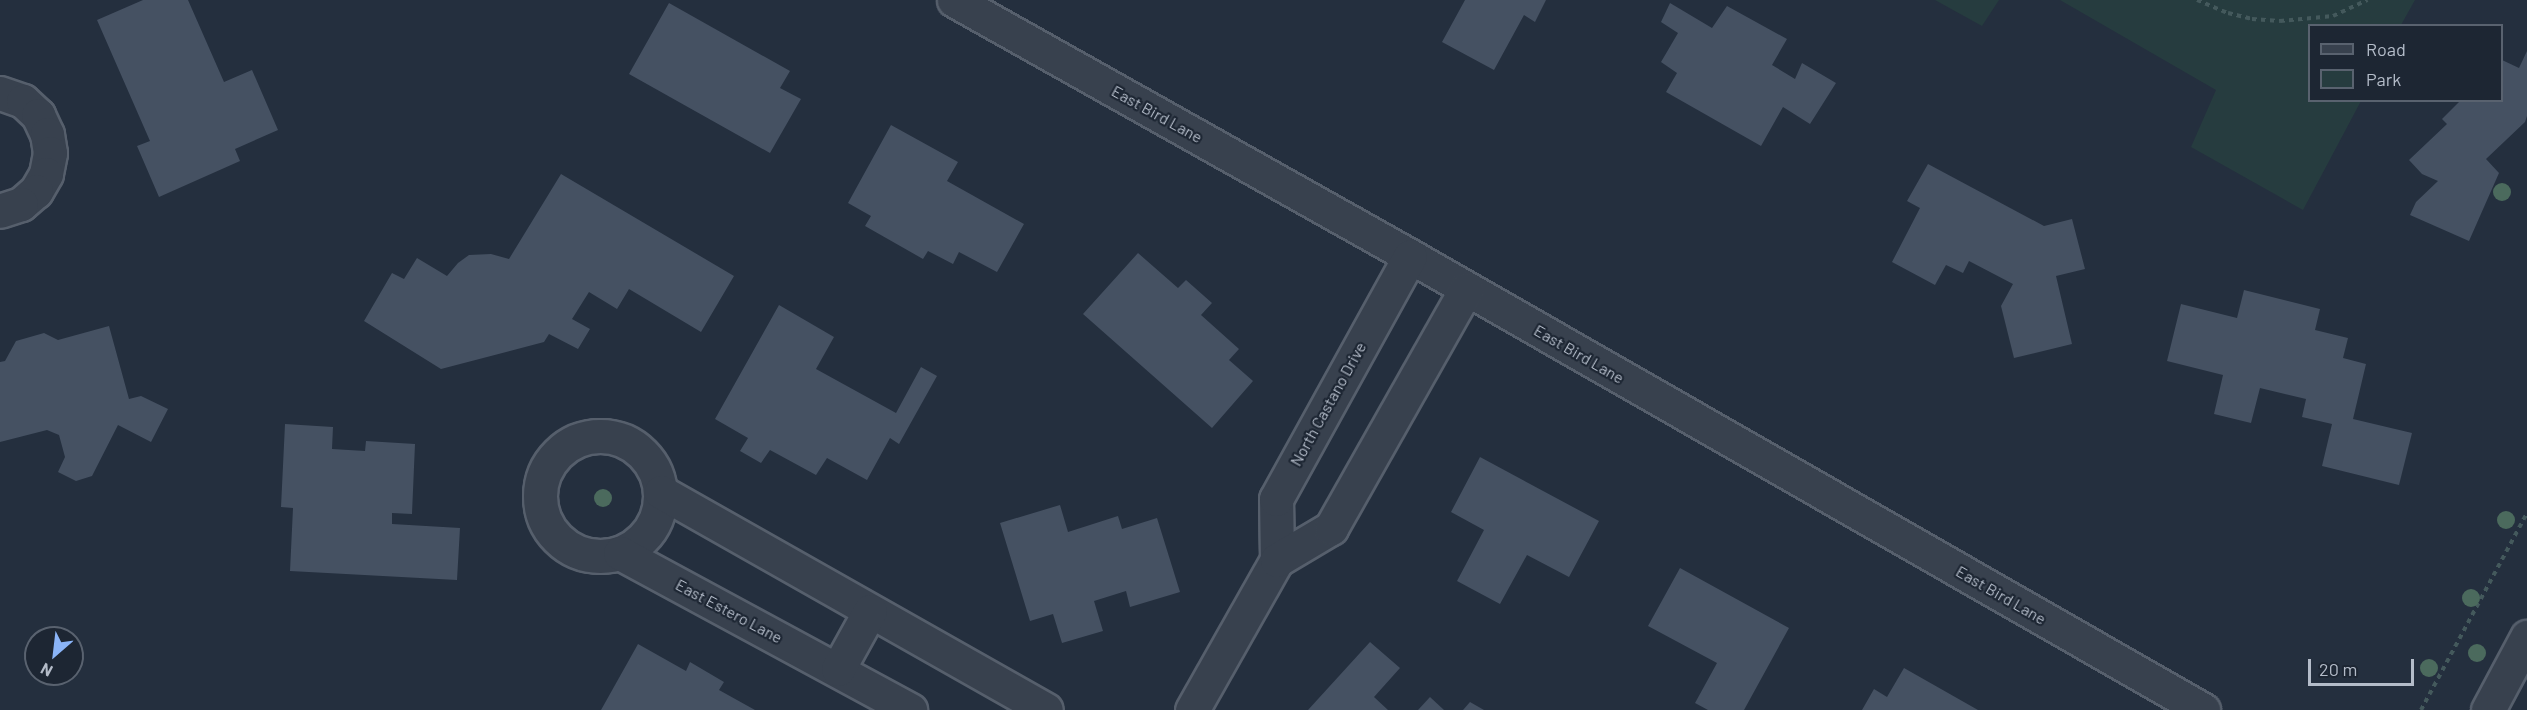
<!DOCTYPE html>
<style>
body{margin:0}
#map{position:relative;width:2527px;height:710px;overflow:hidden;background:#242f3e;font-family:Barlow,sans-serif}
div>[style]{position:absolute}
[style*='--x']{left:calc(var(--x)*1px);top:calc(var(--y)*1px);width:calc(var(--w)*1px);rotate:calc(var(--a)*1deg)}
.green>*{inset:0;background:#263c3f}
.building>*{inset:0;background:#455162}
.path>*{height:4px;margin-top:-2px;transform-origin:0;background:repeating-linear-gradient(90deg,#44595c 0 4.5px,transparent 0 9px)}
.roads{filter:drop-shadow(2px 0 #565f6c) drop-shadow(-2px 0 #565f6c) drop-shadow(0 2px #565f6c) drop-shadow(0 -2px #565f6c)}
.minor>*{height:33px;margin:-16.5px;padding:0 16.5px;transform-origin:16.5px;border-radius:16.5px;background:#38414e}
.minor>.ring{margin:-16.5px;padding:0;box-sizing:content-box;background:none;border:33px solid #38414e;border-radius:50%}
.trees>*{width:18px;height:18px;margin:-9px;border-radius:50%;background:#4b6a5d}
span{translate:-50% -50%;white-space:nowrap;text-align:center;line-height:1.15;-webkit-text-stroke:4.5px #1d2633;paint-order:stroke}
.street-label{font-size:16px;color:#b4bcc9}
.legend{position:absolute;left:2308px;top:24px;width:195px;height:78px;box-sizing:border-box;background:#1d2633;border:2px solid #59626f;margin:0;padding:8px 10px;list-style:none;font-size:18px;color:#b4bcc9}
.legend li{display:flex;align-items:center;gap:12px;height:30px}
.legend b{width:30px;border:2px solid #59626f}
.north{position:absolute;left:24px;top:626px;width:60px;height:60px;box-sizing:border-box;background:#1d2633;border:2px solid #59626f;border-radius:50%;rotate:208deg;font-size:16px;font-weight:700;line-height:24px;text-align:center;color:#b4bcc9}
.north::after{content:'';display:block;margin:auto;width:21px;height:27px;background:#8ab4f8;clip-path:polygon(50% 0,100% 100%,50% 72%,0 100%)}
.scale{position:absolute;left:2308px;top:659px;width:106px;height:27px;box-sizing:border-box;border:3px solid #b4bcc9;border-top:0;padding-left:8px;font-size:18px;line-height:21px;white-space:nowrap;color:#b4bcc9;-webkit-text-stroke:4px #1d2633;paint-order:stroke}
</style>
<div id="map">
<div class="green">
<div style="clip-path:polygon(1935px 0,1999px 0,1982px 26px)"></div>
<div style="clip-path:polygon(2060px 0,2415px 0,2401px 25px,2310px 26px,2310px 100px,2361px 101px,2303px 210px,2191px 147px,2216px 90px)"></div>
</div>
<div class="building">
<div style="clip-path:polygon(143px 0,188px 0,224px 82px,252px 70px,278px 130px,235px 149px,240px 161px,159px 197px,137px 146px,150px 141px,97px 20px)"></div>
<div style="clip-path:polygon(1465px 0,1546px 0,1535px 22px,1524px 15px,1494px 70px,1442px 42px)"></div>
<div style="clip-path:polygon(669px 3px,790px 71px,780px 88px,801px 99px,770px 153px,629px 74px)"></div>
<div style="clip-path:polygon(1670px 3px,1712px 28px,1727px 6px,1787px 39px,1772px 65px,1795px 79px,1802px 63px,1836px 83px,1810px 124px,1783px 107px,1761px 146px,1666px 92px,1677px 73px,1661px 62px,1678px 33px,1661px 22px)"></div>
<div style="clip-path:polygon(2527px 51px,2527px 116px,2525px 122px,2486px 159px,2499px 173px,2469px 241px,2410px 215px,2416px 202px,2438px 181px,2422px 174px,2409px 160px,2447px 124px,2442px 119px,2461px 100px,2502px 100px,2502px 60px,2519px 68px)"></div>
<div style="clip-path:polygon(891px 125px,958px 162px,947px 181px,1024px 224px,997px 272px,959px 252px,953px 264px,928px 251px,923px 259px,865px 226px,871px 216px,848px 203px)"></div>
<div style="clip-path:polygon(1928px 164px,2044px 226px,2072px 219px,2085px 269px,2056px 276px,2072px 344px,2014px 358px,2001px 306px,2013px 284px,1969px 261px,1963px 273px,1946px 265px,1935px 285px,1892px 262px,1920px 208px,1907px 201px)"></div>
<div style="clip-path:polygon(561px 174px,734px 276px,701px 332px,629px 289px,617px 309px,589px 292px,572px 319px,590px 329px,578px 349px,549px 334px,544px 342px,441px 369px,364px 321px,392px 273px,404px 279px,417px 258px,447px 276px,458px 263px,469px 255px,491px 254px,509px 259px)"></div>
<div style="clip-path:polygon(1138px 253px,1178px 288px,1186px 280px,1212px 303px,1201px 315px,1239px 349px,1229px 360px,1253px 381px,1212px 428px,1083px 314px)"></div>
<div style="clip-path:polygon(2244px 290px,2320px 309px,2315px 330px,2348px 338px,2343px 358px,2366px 364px,2353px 419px,2412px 433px,2399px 485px,2322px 466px,2332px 424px,2302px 417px,2306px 399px,2260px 388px,2251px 423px,2214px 414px,2223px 375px,2167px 361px,2181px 304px,2237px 318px)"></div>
<div style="clip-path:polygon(779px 305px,834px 337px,816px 369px,896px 413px,921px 367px,937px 376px,899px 444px,890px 438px,867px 480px,827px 458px,816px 475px,770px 450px,761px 463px,740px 451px,748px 438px,715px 419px)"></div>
<div style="clip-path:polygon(109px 326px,129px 399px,141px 396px,168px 409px,151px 442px,118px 425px,92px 476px,76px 481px,58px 472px,65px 457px,59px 435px,47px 430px,0 442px,0 362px,5px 361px,16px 341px,44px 333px,58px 340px)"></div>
<div style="clip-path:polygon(285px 424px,333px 427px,332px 449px,365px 451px,366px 441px,415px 444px,412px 514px,392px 513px,392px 524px,460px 528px,457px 580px,290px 571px,293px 508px,281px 507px)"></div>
<div style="clip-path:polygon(1480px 457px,1599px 521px,1569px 577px,1527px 555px,1500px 604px,1457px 581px,1484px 530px,1451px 512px)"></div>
<div style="clip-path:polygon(1060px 505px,1068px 532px,1118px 516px,1122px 529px,1157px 518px,1180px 592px,1130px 607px,1126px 591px,1094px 601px,1103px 631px,1062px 643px,1053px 614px,1030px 621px,1000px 523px)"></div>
<div style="clip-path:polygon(1680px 568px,1789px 628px,1744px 710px,1708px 710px,1695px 703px,1717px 663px,1648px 626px)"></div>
<div style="clip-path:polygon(1370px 642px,1400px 668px,1374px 697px,1388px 710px,1308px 710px)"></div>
<div style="clip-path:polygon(638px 644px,686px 671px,690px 662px,724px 682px,719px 690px,755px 710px,601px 710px)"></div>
<div style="clip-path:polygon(1904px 668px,1978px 710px,1862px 710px,1874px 689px,1887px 697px)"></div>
<div style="clip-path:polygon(1430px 697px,1444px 710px,1418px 710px)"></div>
<div style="clip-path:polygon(1470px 702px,1484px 710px,1463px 710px)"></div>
</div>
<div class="path">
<div style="--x:2197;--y:0;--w:34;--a:23"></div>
<div style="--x:2228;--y:13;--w:25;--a:14"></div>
<div style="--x:2252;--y:19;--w:28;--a:4"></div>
<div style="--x:2280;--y:21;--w:53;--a:-5.4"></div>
<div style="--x:2333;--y:16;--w:38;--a:-25"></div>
<div style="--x:2421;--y:710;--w:224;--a:-61.7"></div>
</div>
<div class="roads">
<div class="minor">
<div style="--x:954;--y:0;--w:523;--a:29.31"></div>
<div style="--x:1410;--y:256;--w:914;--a:29.79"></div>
<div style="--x:0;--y:93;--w:24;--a:19"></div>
<div style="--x:23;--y:101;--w:21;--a:43"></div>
<div style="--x:38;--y:115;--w:21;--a:65"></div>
<div style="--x:47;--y:134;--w:19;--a:81"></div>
<div style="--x:50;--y:153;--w:21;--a:101"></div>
<div style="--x:46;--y:174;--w:20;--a:120"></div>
<div style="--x:36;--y:191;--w:20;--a:139"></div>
<div style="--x:21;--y:204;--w:22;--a:162"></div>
<div class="ring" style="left:540px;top:436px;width:87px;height:87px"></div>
<div style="--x:661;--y:492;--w:442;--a:29.5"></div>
<div style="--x:620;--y:553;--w:330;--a:28.4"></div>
<div style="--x:1277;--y:560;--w:61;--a:-90.9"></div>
<div style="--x:1276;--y:499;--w:277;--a:-61.1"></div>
<div style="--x:838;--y:669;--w:66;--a:-61.1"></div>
<div style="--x:1192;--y:710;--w:172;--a:-60.5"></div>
<div style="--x:1277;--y:560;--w:63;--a:-30.7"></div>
<div style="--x:1331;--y:528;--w:274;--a:-60.5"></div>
<div style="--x:2488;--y:710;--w:83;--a:-61.9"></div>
</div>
</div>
<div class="trees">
<div style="left:2502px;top:192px"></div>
<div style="left:603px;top:498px"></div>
<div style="left:2506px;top:520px"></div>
<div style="left:2471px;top:598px"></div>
<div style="left:2477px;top:653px"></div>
<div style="left:2429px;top:668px"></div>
</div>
<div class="street-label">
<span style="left:1157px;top:114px;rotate:29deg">East Bird Lane</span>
<span style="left:1579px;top:354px;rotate:30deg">East Bird Lane</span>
<span style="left:1328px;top:404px;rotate:-61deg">North Castano Drive</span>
<span style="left:2001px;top:595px;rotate:30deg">East Bird Lane</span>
<span style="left:729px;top:611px;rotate:28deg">East Estero Lane</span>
</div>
<ul class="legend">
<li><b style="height:8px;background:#38414e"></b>Road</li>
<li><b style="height:16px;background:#263c3f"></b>Park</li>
</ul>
<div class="north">N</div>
<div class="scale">20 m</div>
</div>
